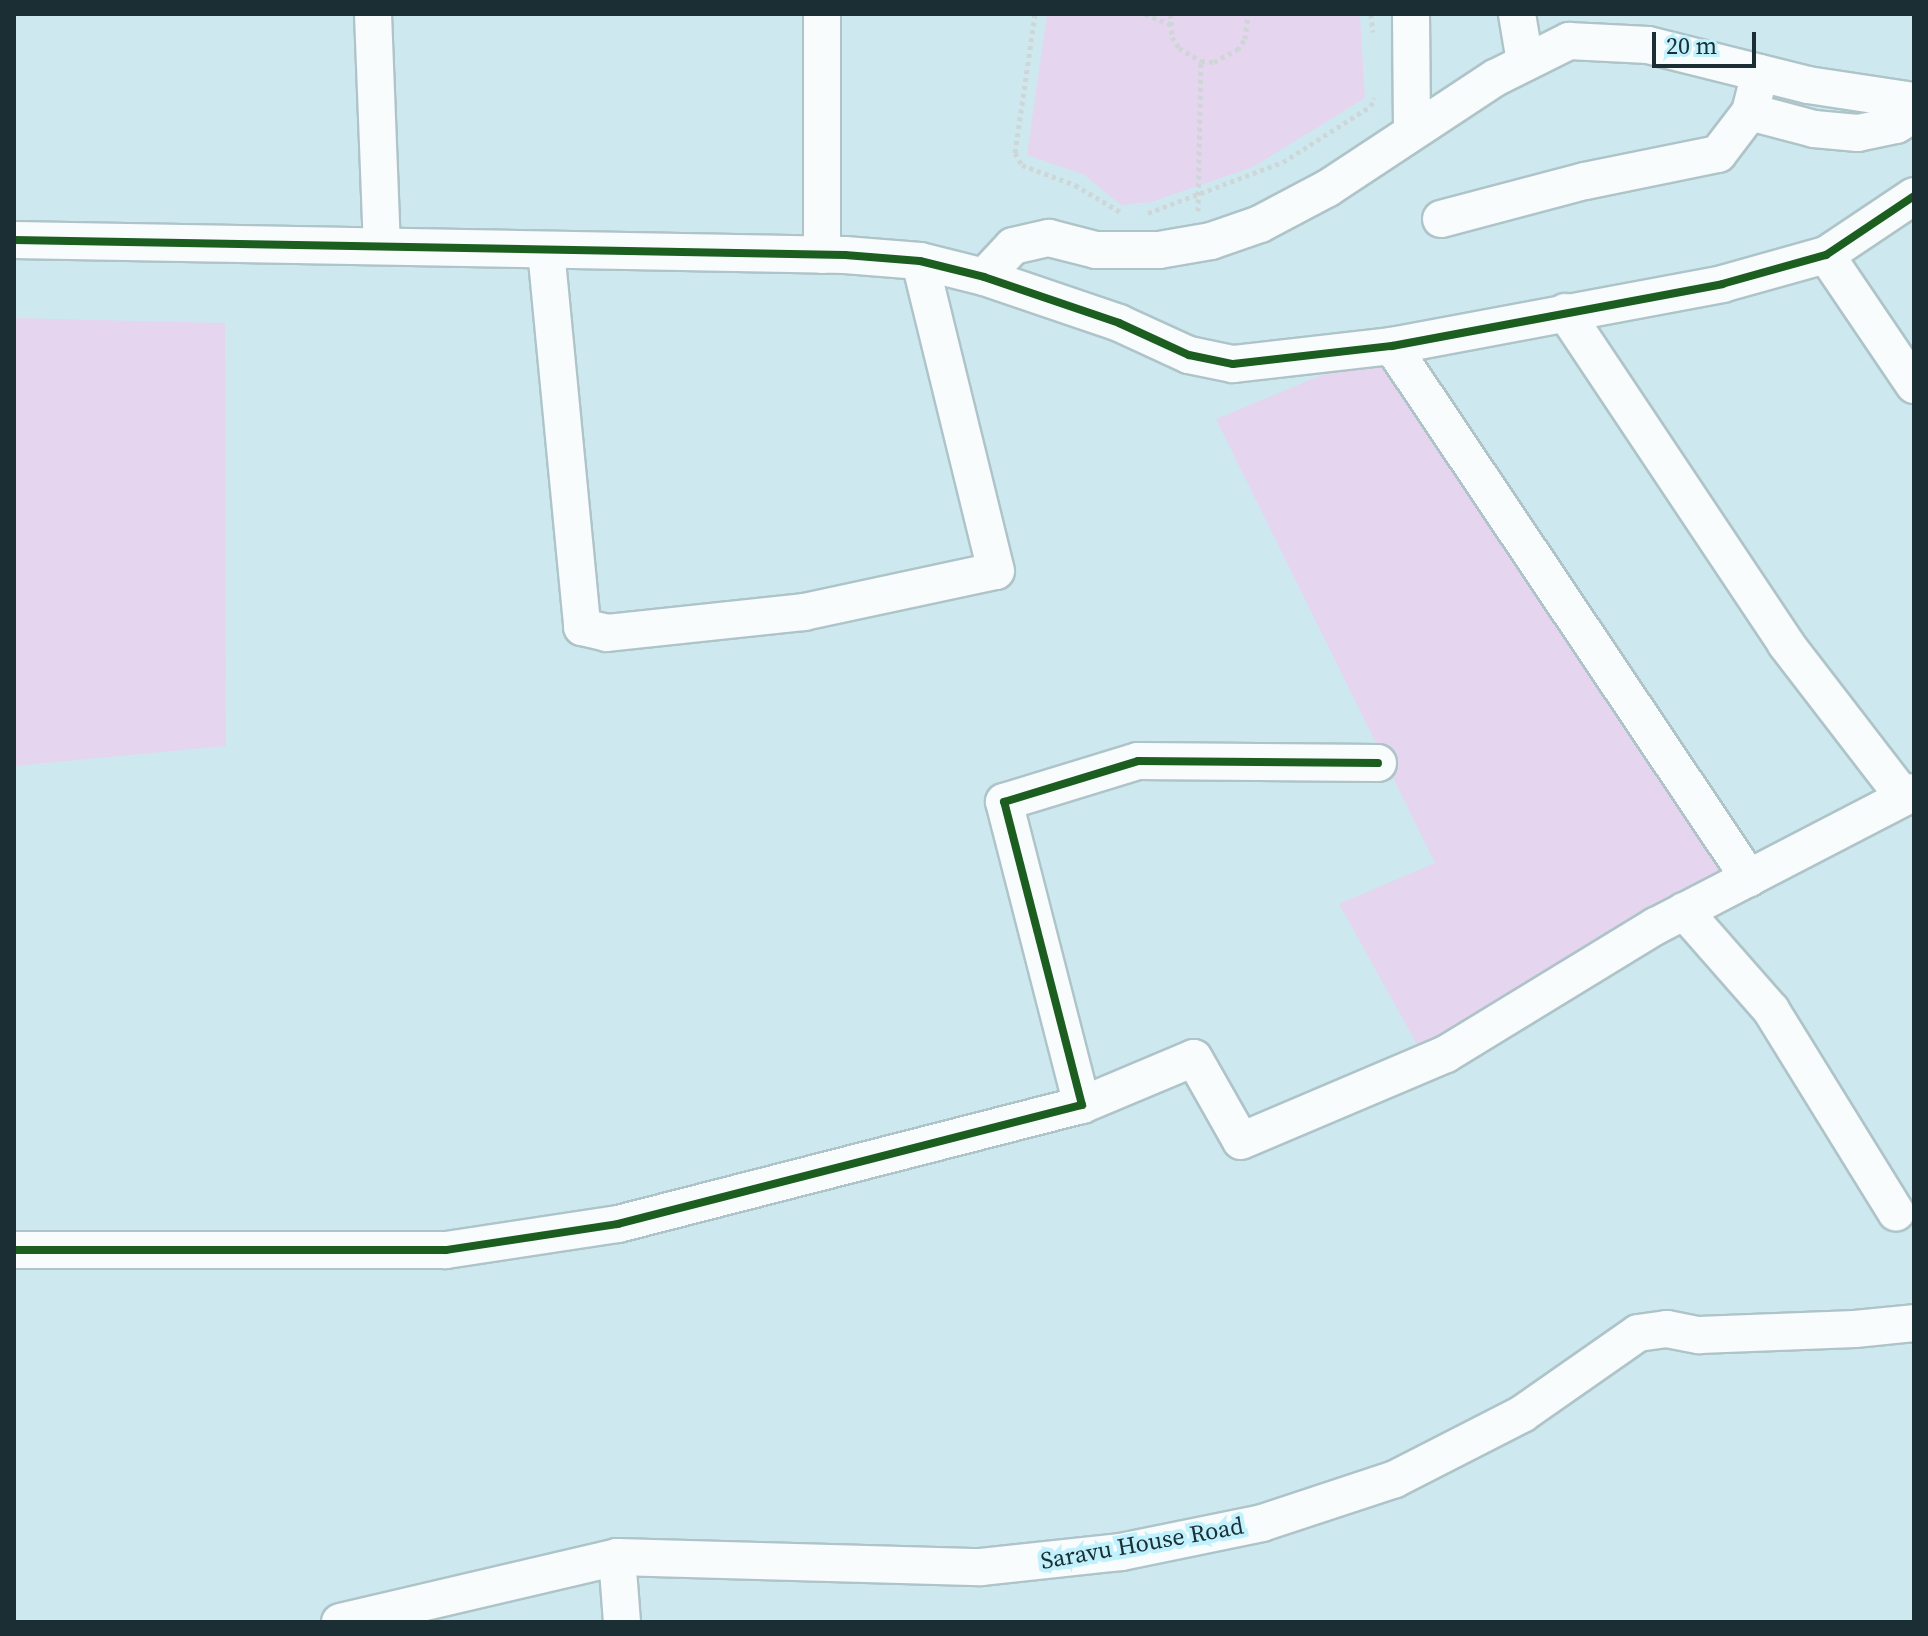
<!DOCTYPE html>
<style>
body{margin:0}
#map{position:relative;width:1928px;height:1636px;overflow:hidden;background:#cde9ef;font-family:"Source Serif 4",serif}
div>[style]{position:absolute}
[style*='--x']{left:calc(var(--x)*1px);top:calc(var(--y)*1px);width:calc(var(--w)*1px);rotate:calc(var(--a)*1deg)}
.green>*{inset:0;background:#e6d5ef}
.path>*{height:5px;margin-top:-2.5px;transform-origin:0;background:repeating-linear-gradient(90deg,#cfd6d8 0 4px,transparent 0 8px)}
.roads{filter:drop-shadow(2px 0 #aec4c9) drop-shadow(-2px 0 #aec4c9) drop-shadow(0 2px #aec4c9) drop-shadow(0 -2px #aec4c9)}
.minor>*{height:36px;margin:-18px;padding:0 18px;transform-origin:18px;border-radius:18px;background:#f8fcfd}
.cycleway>*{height:8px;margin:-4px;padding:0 4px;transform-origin:4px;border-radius:4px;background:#1b5e20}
span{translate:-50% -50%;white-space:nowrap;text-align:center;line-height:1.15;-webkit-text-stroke:8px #c0f1fc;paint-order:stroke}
.street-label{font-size:24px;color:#1b2e33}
.frame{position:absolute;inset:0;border:16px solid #1b2e33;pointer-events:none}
.scale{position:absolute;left:1652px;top:32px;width:104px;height:36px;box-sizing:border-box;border:4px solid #1b2e33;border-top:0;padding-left:10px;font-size:24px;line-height:28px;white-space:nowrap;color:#1b2e33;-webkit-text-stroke:6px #c0f1fc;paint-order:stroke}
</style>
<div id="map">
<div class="green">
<div style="clip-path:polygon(1047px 14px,1360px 14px,1365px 98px,1253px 167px,1151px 202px,1121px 205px,1083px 174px,1027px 155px)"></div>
<div style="clip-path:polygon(14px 318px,225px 323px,226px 746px,14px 766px)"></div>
<div style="clip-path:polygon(1392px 346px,1733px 869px,1419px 1048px,1339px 904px,1435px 863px,1216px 419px)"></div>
</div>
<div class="path">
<div style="--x:1035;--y:14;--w:140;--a:98.2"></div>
<div style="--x:1015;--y:153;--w:14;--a:60"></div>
<div style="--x:1022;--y:165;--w:57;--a:20.7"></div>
<div style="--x:1075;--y:185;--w:55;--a:30.8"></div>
<div style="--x:1145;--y:14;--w:27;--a:22"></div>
<div style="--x:1171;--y:14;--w:23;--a:88"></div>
<div style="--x:1172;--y:37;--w:13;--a:58"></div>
<div style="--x:1179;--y:48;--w:26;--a:31"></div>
<div style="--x:1201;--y:61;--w:13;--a:4"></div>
<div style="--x:1214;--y:62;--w:26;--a:-28"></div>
<div style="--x:1237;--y:50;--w:14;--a:-54"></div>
<div style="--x:1245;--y:39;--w:25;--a:-83"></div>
<div style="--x:1371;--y:14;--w:18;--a:84"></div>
<div style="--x:1198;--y:211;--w:150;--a:-88.9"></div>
<div style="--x:1148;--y:213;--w:144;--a:-20.7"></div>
<div style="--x:1283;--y:162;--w:104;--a:-32.5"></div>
<div style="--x:1371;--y:106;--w:9;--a:-69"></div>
</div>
<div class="roads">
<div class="minor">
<div style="--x:373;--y:14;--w:232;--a:87.8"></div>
<div style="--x:1411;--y:14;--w:117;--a:89.5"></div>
<div style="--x:1517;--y:14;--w:49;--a:80.5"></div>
<div style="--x:1750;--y:112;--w:66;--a:14.9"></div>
<div style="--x:1814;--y:129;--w:44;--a:5.2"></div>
<div style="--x:1858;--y:133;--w:39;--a:-12"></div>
<div style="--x:1896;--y:125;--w:21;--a:-31"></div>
<div style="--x:1441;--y:219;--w:149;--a:-14.8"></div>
<div style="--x:1585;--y:181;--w:136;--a:-11.5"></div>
<div style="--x:1718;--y:154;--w:53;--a:-52.7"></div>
<div style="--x:1750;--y:112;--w:40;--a:-75.6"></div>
<div style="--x:14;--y:240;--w:831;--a:1.03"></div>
<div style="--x:845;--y:255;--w:75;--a:4.6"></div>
<div style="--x:920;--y:261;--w:66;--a:14"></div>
<div style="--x:984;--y:277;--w:143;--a:18.8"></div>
<div style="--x:1119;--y:323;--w:77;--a:24.6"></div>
<div style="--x:1189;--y:355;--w:45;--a:11.6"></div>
<div style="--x:1233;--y:364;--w:160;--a:-6.5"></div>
<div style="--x:1392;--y:346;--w:336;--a:-10.6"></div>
<div style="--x:1722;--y:284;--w:108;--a:-15.6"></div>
<div style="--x:1826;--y:255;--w:106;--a:-33.8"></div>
<div style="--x:546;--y:250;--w:379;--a:84.5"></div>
<div style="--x:582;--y:627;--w:26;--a:13"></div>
<div style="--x:607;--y:633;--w:198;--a:-6.1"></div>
<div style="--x:804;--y:612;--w:196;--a:-12.1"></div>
<div style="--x:996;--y:571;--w:319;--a:-103.8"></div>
<div style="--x:822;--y:255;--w:241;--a:-90"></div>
<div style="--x:1826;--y:255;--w:157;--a:55.9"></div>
<div style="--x:984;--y:277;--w:42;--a:-46.9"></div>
<div style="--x:1013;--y:246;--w:37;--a:-13"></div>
<div style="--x:1049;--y:238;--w:49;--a:14.3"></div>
<div style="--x:1096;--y:250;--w:63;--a:0"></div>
<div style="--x:1159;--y:250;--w:53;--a:-9.8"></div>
<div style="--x:1211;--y:241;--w:52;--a:-19.1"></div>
<div style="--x:1260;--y:224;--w:77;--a:-27.9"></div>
<div style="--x:1328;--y:188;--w:200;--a:-33.4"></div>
<div style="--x:1495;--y:78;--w:83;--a:-26.6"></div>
<div style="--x:1569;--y:41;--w:79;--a:2.9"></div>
<div style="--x:1648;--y:45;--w:165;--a:14"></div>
<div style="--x:1808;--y:85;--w:107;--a:8.6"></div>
<div style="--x:1565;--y:312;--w:399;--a:56.3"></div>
<div style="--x:1786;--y:644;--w:193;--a:52.4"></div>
<div style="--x:1392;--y:346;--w:641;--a:56.14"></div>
<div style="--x:1684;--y:911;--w:132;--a:48.7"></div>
<div style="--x:1771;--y:1010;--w:238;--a:58.3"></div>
<div style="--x:1082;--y:1105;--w:121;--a:-22.8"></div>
<div style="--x:1194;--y:1058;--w:95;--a:60.5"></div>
<div style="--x:1241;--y:1141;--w:223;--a:-23"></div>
<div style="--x:1446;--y:1054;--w:246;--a:-31.4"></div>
<div style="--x:1656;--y:926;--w:291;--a:-27.4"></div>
<div style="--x:14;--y:1250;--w:432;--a:0"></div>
<div style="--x:446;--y:1250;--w:174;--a:-8.6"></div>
<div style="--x:618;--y:1224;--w:479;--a:-14.4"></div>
<div style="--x:1082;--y:1105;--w:313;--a:-104.4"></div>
<div style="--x:1004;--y:802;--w:140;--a:-17"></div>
<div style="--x:1138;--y:761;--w:240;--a:0.5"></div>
<div style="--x:617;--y:1557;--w:65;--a:85.6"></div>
<div style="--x:340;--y:1622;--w:285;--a:-13.2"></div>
<div style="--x:617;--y:1557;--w:364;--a:1.6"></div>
<div style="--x:981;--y:1567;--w:141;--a:-6.1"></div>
<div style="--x:1121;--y:1552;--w:144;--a:-11.6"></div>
<div style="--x:1262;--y:1523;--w:140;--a:-18.3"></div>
<div style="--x:1395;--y:1479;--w:143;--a:-27.1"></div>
<div style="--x:1522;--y:1414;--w:141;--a:-34.9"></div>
<div style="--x:1638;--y:1333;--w:29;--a:-8"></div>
<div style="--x:1667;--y:1329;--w:33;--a:11"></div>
<div style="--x:1699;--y:1335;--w:156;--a:-2.2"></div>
<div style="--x:1855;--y:1329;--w:59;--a:-5.8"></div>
</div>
</div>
<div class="cycleway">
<div style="--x:14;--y:240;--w:831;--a:1.03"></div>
<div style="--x:845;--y:255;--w:75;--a:4.6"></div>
<div style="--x:920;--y:261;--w:66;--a:14"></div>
<div style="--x:984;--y:277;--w:143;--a:18.8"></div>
<div style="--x:1119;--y:323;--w:77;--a:24.6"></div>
<div style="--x:1189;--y:355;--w:45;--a:11.6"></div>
<div style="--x:1233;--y:364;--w:160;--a:-6.5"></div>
<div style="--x:1392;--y:346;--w:336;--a:-10.6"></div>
<div style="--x:1722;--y:284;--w:108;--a:-15.6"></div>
<div style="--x:1826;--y:255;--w:106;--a:-33.8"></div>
<div style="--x:14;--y:1250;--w:432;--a:0"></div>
<div style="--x:446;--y:1250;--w:174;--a:-8.6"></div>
<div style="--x:618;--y:1224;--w:479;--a:-14.4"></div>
<div style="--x:1082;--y:1105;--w:313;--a:-104.4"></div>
<div style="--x:1004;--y:802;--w:140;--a:-17"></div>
<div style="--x:1138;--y:761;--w:240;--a:0.5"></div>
</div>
<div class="street-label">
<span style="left:1142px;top:1543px;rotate:-10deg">Saravu House Road</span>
</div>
<div class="frame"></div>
<div class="scale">20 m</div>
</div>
